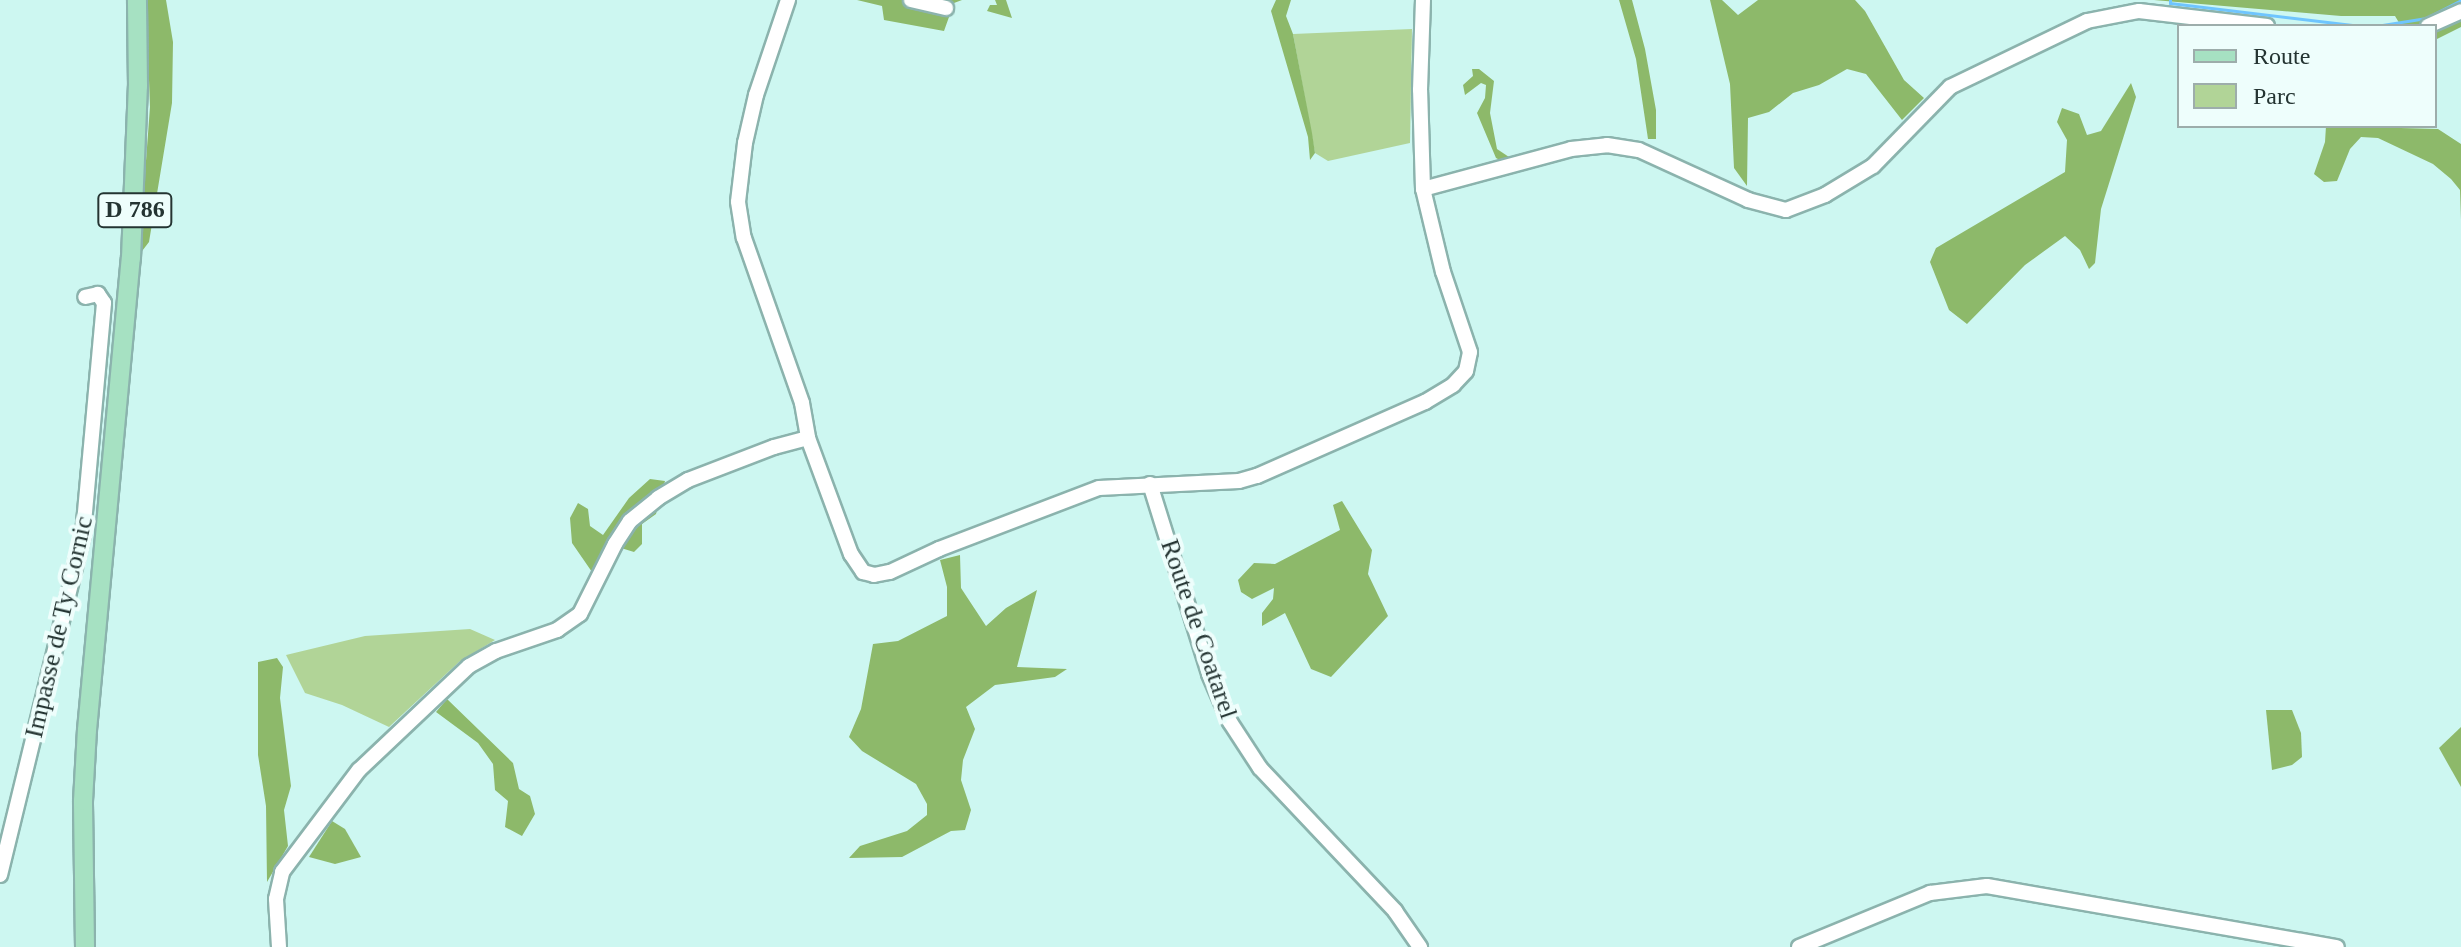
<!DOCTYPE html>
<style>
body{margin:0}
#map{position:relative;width:2461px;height:947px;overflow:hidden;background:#cdf7f1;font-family:Georgia,serif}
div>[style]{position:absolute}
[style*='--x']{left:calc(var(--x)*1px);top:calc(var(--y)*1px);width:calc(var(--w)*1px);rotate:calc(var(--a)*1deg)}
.green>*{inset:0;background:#b1d497}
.forest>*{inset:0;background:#8db96a}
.stream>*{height:3px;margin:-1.5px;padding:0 1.5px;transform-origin:1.5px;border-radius:1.5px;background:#6fc5fe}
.roads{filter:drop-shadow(2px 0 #8bb3ad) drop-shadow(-2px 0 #8bb3ad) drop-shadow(0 2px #8bb3ad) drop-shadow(0 -2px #8bb3ad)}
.minor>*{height:14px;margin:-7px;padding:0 7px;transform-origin:7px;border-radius:7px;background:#fff}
.major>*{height:18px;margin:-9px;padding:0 9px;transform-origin:9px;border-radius:9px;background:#a6e1c2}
span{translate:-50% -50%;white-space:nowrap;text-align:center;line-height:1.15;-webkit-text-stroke:8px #eefefc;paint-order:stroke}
.shield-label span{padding:2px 6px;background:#eefefc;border:2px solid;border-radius:6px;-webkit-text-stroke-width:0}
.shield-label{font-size:24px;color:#243432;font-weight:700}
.street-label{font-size:26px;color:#243432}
.legend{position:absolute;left:2177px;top:24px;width:260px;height:104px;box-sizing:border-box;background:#eefefc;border:2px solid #9dadab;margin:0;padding:10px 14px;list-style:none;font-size:24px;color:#243432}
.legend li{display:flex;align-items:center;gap:16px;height:40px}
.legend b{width:40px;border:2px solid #9dadab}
</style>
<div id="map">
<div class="green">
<div style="clip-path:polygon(1412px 29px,1410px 143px,1328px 161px,1315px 153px,1293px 34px)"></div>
<div style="clip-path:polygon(470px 629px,495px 640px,459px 662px,389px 727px,342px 705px,305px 693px,286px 655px,365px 636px)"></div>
</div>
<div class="forest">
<div style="clip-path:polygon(146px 0,166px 0,173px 42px,172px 103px,149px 242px,139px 255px,150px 107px)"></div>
<div style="clip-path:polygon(857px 0,962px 0,954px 3px,944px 31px,884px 20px,882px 6px)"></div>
<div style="clip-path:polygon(995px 0,1006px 0,1012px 18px,987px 11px,990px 5px,997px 5px)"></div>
<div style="clip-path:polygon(1276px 0,1291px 0,1286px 16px,1293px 34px,1312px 133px,1315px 153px,1310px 160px,1308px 137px,1271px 11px)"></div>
<div style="clip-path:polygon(1619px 0,1632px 0,1645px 49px,1656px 110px,1656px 139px,1648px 139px,1636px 59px)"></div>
<div style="clip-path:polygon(1710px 0,1722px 0,1738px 15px,1758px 0,1855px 0,1865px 11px,1904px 80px,1924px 98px,1902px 120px,1866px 74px,1847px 69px,1819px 85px,1793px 93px,1769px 112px,1748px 118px,1747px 186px,1734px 168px,1730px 84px)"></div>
<div style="clip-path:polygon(2154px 0,2461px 0,2461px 27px,2435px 40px,2435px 26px,2401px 26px,2395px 16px,2341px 16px)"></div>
<div style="clip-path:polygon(1472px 69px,1479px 69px,1494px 81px,1490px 113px,1497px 149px,1509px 157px,1502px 161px,1496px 158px,1477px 113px,1485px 98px,1486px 85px,1481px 83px,1465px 95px,1463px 85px,1473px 76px)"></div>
<div style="clip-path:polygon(2131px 83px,2136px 97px,2101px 209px,2095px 263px,2089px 269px,2080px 250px,2065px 236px,2025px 265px,1967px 324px,1949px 310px,1930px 262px,1936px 248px,2065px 172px,2067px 140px,2057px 122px,2062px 108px,2079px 114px,2087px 135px,2101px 131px)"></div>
<div style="clip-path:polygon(2326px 126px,2438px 129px,2461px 144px,2461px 220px,2460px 190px,2451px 179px,2433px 164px,2378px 138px,2361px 137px,2350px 149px,2337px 181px,2324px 182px,2314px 174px,2325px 142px)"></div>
<div style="clip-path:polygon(650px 479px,665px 481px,656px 514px,642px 524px,642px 544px,634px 552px,608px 544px,592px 572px,572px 543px,570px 518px,578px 503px,588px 509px,590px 526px,603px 535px,629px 498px)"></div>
<div style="clip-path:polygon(1342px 501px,1372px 550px,1368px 574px,1388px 616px,1331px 677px,1311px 669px,1285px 613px,1262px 626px,1262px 613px,1273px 599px,1274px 588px,1252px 599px,1241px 592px,1238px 580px,1254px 563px,1275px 564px,1340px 530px,1333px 505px)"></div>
<div style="clip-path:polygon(960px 555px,961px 588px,986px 626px,1006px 608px,1037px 590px,1017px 667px,1067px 669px,1055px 677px,995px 685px,966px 707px,975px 729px,963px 760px,961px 780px,971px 810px,965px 830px,951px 831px,902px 857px,849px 858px,860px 846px,907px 831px,927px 815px,927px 804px,916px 784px,862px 751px,849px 737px,861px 709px,873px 644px,898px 641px,947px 616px,947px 587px,940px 560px)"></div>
<div style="clip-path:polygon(277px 658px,283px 667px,280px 698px,291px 786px,284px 810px,288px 846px,267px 882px,266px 806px,258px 755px,258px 662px)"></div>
<div style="clip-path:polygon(447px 699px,513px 763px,519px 789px,530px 796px,535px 814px,522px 836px,505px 827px,508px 801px,495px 790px,493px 764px,478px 743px,436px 712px)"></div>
<div style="clip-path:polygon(2266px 710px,2292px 710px,2301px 733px,2302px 757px,2292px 765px,2272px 770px)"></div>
<div style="clip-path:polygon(2461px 727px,2461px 787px,2439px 748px)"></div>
<div style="clip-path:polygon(332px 821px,345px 829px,361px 857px,335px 864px,309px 857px)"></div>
</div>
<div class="stream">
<div style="--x:2170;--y:0;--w:3;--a:90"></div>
<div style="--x:2170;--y:3;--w:192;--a:6.9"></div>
<div style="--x:2376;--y:26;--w:51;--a:-9.1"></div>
<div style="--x:2426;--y:18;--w:39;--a:-27"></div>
</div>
<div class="roads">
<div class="minor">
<div style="--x:788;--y:0;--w:100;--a:108.6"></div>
<div style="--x:756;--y:95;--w:49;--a:102.9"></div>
<div style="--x:745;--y:143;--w:59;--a:96.8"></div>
<div style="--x:738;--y:202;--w:36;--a:81"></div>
<div style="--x:744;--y:238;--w:175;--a:70.6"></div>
<div style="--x:802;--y:403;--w:36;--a:80"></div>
<div style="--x:911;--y:0;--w:36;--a:13"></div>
<div style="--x:2428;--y:26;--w:36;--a:-24"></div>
<div style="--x:1423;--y:189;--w:99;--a:-91.7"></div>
<div style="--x:1420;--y:90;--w:90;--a:-88.1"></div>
<div style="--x:1150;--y:484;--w:199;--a:72.7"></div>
<div style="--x:1209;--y:674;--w:52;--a:66.4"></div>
<div style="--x:1230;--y:722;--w:55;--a:56.9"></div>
<div style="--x:1260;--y:768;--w:197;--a:46.6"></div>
<div style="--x:1395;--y:911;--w:44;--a:55.2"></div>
<div style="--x:0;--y:875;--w:351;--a:-76.3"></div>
<div style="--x:83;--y:534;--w:232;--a:-84.8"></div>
<div style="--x:104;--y:303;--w:11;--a:-124"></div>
<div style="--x:98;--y:294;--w:13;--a:167"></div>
<div style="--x:279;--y:947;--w:48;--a:-93.6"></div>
<div style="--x:276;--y:899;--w:28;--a:-77"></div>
<div style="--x:282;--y:872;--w:128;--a:-53"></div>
<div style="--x:359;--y:770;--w:151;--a:-43.4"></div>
<div style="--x:469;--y:666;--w:31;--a:-29"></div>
<div style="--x:496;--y:651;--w:65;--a:-19"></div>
<div style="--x:557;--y:630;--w:28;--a:-35"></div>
<div style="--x:580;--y:614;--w:78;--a:-63.4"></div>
<div style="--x:615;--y:544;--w:27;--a:-57"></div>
<div style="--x:630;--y:521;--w:36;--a:-39"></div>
<div style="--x:658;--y:498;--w:35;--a:-31"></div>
<div style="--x:688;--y:480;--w:92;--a:-21"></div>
<div style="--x:774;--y:447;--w:35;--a:-15"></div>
<div style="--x:808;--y:438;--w:124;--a:69.7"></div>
<div style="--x:851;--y:554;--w:22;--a:56"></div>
<div style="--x:863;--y:572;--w:11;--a:15"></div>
<div style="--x:874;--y:575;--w:16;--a:-11"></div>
<div style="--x:890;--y:572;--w:54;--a:-25.1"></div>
<div style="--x:939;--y:549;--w:171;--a:-20.9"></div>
<div style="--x:1099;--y:488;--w:140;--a:-2.9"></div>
<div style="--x:1239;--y:481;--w:19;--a:-16"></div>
<div style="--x:1257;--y:476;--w:184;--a:-23.8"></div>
<div style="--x:1425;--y:402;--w:33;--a:-31"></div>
<div style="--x:1453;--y:385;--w:19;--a:-47"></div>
<div style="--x:1466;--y:371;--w:19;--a:-78"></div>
<div style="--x:1470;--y:352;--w:84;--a:-108.6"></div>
<div style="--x:1443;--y:272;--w:85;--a:-103.5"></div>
<div style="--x:1423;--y:189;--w:153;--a:-15.1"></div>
<div style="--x:1571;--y:149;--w:36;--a:-6"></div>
<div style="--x:1607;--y:145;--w:32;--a:9"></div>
<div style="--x:1639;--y:150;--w:120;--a:24.6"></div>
<div style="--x:1748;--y:200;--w:39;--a:15"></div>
<div style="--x:1786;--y:210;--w:42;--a:-21"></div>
<div style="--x:1825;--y:195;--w:56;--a:-31.1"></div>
<div style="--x:1873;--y:166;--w:110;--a:-45.7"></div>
<div style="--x:1950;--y:87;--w:152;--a:-25.7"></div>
<div style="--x:2087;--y:21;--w:53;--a:-10.9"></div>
<div style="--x:2139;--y:11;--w:129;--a:6.7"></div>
<div style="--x:1799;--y:947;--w:142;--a:-22.4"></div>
<div style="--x:1930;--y:893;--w:57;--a:-7"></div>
<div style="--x:1987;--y:886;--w:355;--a:9.9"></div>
</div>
<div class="major">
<div style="--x:85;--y:947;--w:146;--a:-90.8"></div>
<div style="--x:83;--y:801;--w:71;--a:-86.8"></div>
<div style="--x:87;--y:730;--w:474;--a:-84.7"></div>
<div style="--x:131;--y:258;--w:172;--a:-87.7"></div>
<div style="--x:138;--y:86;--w:86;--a:-90.7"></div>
</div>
</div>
<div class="shield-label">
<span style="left:135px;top:210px">D 786</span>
</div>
<div class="street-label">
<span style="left:59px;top:627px;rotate:-77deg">Impasse de Ty Cornic</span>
<span style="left:1199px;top:629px;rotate:71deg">Route de Coatarel</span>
</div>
<ul class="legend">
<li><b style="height:10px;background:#a6e1c2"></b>Route</li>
<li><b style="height:22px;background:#b1d497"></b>Parc</li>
</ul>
</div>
